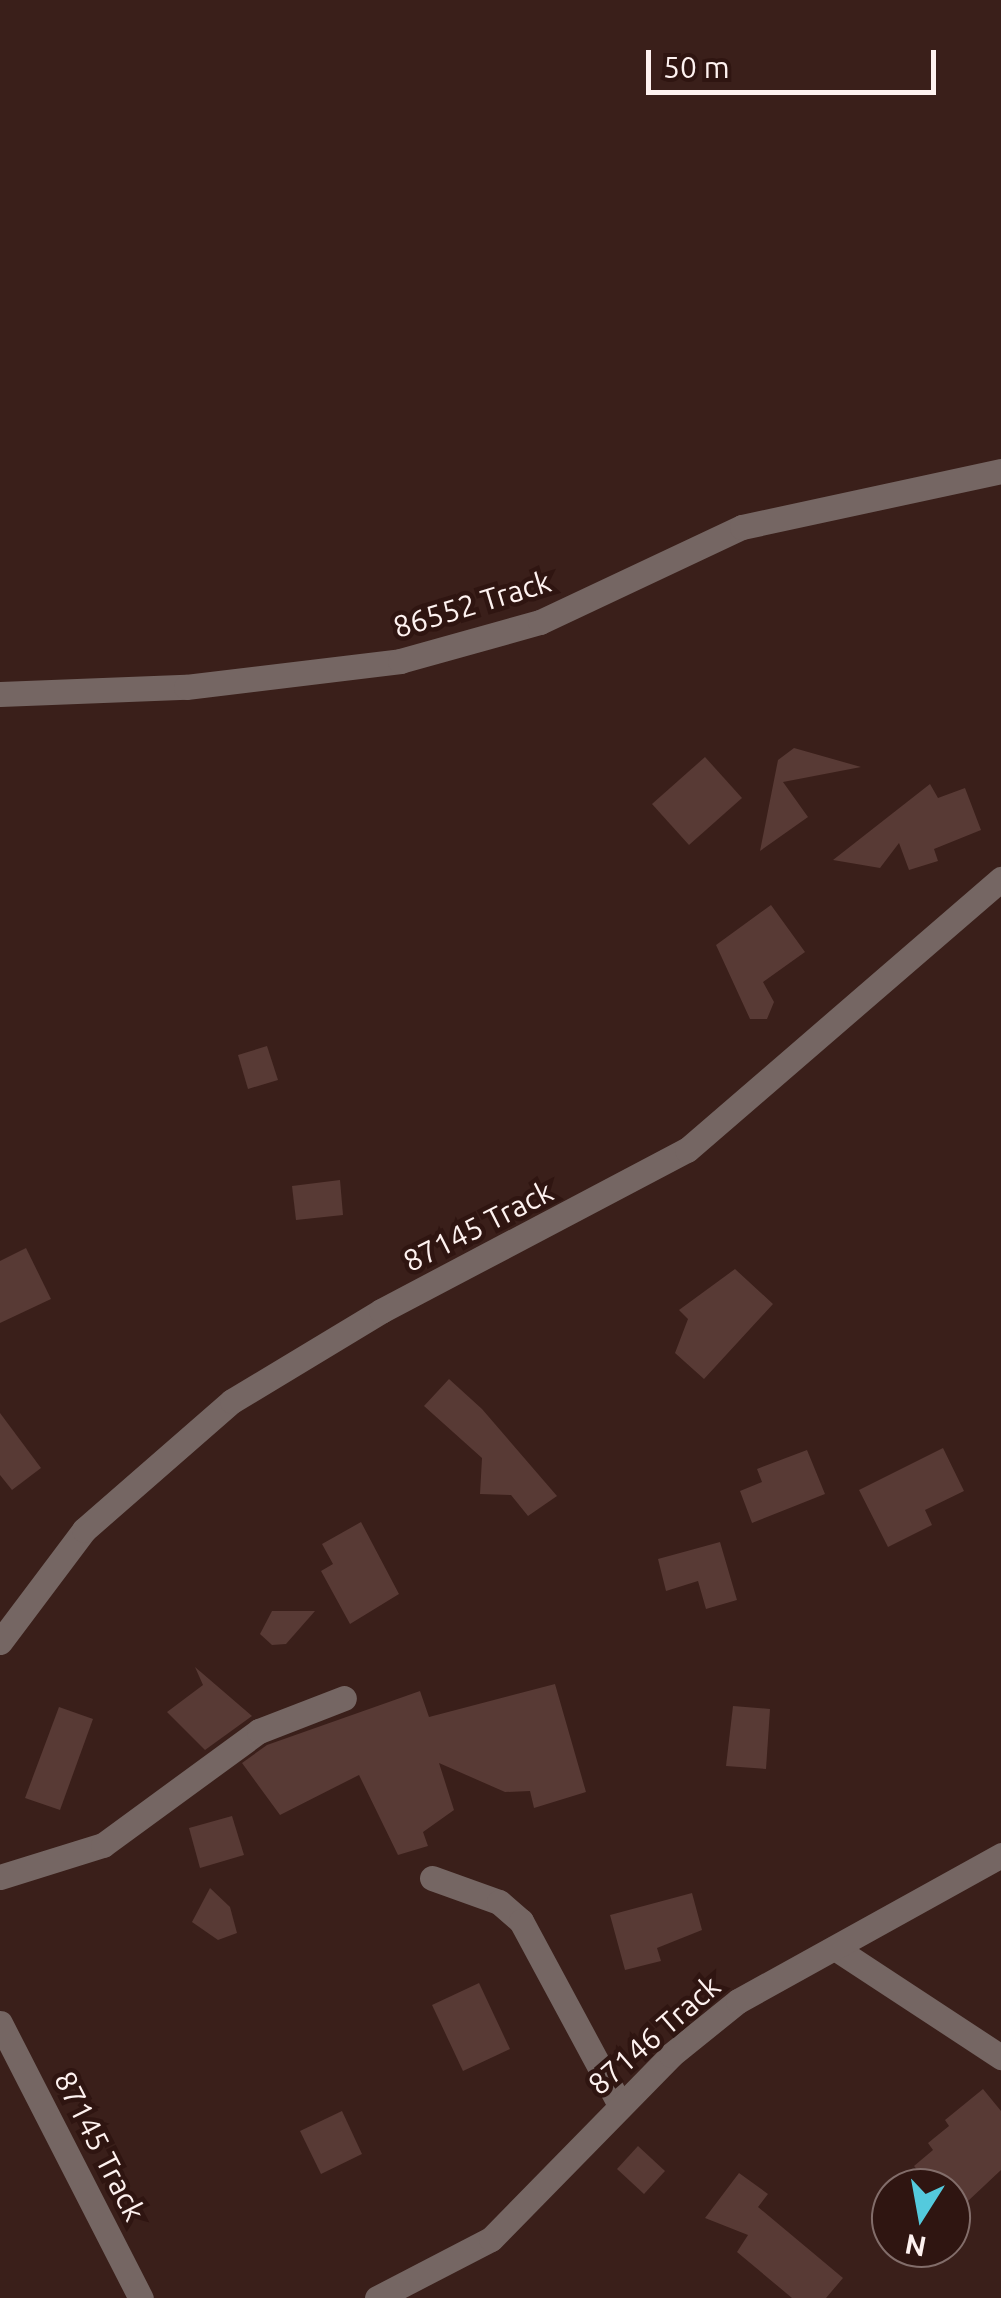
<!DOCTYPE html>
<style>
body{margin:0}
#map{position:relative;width:1001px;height:2298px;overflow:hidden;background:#3a1f1a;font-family:Ubuntu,sans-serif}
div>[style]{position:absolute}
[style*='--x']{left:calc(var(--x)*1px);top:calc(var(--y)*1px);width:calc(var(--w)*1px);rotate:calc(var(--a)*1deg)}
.building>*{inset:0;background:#583a35}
.street>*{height:25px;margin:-12.5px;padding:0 12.5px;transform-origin:12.5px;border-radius:12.5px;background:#756663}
span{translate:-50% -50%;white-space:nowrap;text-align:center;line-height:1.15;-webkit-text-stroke:9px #2f1511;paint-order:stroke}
.street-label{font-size:30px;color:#fef2f0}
.north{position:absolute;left:871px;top:2168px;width:100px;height:100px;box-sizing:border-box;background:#2f1511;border:2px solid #826d6a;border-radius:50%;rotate:191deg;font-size:28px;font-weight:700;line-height:40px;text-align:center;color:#fef2f0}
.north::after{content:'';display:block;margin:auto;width:35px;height:45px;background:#54cadd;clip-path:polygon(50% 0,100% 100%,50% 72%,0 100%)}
.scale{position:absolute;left:646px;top:50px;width:290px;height:45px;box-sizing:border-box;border:5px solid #fef2f0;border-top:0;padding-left:12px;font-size:30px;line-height:35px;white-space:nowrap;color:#fef2f0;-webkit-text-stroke:8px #2f1511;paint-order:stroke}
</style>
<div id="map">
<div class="building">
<div style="clip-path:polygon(794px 748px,861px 767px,783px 782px,808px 817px,760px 851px,778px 760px)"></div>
<div style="clip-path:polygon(705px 757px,742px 798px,689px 845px,652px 804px)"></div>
<div style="clip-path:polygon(930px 784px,938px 798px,965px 788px,981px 830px,934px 849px,938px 861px,909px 870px,899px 843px,880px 868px,833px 860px)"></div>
<div style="clip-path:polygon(771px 905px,805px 952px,763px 982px,774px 1002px,767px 1019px,750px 1019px,716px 945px)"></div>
<div style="clip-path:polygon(267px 1046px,278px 1080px,248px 1089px,238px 1055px)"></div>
<div style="clip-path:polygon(340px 1180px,343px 1215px,296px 1220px,292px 1186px)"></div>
<div style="clip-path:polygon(26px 1248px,51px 1299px,0 1323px,0 1261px)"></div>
<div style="clip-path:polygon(735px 1269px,773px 1304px,704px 1379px,675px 1353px,688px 1319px,679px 1310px)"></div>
<div style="clip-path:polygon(449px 1379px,482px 1409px,557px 1496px,528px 1516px,511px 1495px,480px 1494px,482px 1458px,424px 1406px)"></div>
<div style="clip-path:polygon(0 1413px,41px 1468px,12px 1490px,0 1475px)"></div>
<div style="clip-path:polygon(943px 1448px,964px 1491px,925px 1510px,932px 1525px,888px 1547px,859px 1490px)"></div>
<div style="clip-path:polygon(807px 1450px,825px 1494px,752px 1523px,740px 1491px,762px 1482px,757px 1469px)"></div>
<div style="clip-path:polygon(361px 1522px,399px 1594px,350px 1624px,321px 1571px,333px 1564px,322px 1544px)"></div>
<div style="clip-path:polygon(720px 1542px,737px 1600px,706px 1609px,698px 1581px,666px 1591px,658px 1559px)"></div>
<div style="clip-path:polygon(272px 1611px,315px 1611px,286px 1644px,272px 1645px,260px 1634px)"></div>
<div style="clip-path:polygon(195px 1667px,252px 1716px,205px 1750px,167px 1712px,203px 1685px)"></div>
<div style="clip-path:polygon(555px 1684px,586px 1792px,534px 1808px,530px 1791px,505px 1792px,439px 1763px,454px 1810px,423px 1832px,428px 1846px,398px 1855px,359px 1775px,280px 1815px,242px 1763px,267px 1745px,420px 1691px,429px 1717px)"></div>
<div style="clip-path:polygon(733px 1706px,770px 1709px,766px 1769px,726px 1766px)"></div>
<div style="clip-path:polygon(59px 1707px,93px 1719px,60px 1810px,25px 1798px)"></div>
<div style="clip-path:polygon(232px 1816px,244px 1855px,200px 1868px,189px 1828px)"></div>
<div style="clip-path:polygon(210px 1888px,230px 1907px,237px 1933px,218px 1940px,192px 1922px)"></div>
<div style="clip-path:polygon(692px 1893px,702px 1930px,657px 1948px,661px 1961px,625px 1970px,610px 1915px)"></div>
<div style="clip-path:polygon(479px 1983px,510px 2049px,463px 2071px,432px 2005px)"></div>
<div style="clip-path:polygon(983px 2089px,1001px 2111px,1001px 2170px,951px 2217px,951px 2188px,932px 2188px,914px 2166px,933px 2150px,928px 2143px,949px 2126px,945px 2120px)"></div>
<div style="clip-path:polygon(342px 2111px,362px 2154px,321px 2174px,300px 2131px)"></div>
<div style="clip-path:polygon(638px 2146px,665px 2171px,644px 2194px,617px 2169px)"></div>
<div style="clip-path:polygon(739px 2173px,768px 2194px,758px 2207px,843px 2278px,826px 2298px,792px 2298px,737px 2252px,748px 2235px,705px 2218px)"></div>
</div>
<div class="street">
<div style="--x:0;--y:694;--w:186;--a:-2.2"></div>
<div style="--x:186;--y:687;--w:216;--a:-6.9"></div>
<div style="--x:400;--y:661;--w:145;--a:-15.6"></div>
<div style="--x:540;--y:622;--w:223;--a:-25.2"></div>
<div style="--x:742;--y:527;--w:265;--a:-12.2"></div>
<div style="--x:0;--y:1642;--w:140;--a:-53.1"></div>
<div style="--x:84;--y:1530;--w:196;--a:-41.1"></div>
<div style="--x:232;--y:1401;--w:174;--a:-31.1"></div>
<div style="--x:381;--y:1311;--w:346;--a:-27.8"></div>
<div style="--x:687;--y:1150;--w:415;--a:-40.8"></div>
<div style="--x:0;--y:1877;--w:108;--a:-17.3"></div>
<div style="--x:103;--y:1845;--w:193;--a:-36.2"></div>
<div style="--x:259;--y:1731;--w:91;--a:-21.2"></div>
<div style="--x:432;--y:1878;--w:71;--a:19.7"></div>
<div style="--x:499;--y:1902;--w:29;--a:41"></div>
<div style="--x:521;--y:1921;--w:209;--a:61.7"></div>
<div style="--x:835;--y:1948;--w:199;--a:33.3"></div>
<div style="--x:0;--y:2023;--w:309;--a:62.9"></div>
<div style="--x:377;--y:2298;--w:128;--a:-27.4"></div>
<div style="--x:491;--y:2239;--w:257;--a:-45.6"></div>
<div style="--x:671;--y:2055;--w:86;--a:-38.9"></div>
<div style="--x:738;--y:2001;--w:301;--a:-29"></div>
</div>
<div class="street-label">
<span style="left:472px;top:604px;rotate:-17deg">86552 Track</span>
<span style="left:478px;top:1226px;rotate:-27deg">87145 Track</span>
<span style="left:654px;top:2035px;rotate:-41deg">87146 Track</span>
<span style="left:100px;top:2146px;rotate:63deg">87145 Track</span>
</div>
<div class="north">N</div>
<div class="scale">50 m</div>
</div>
